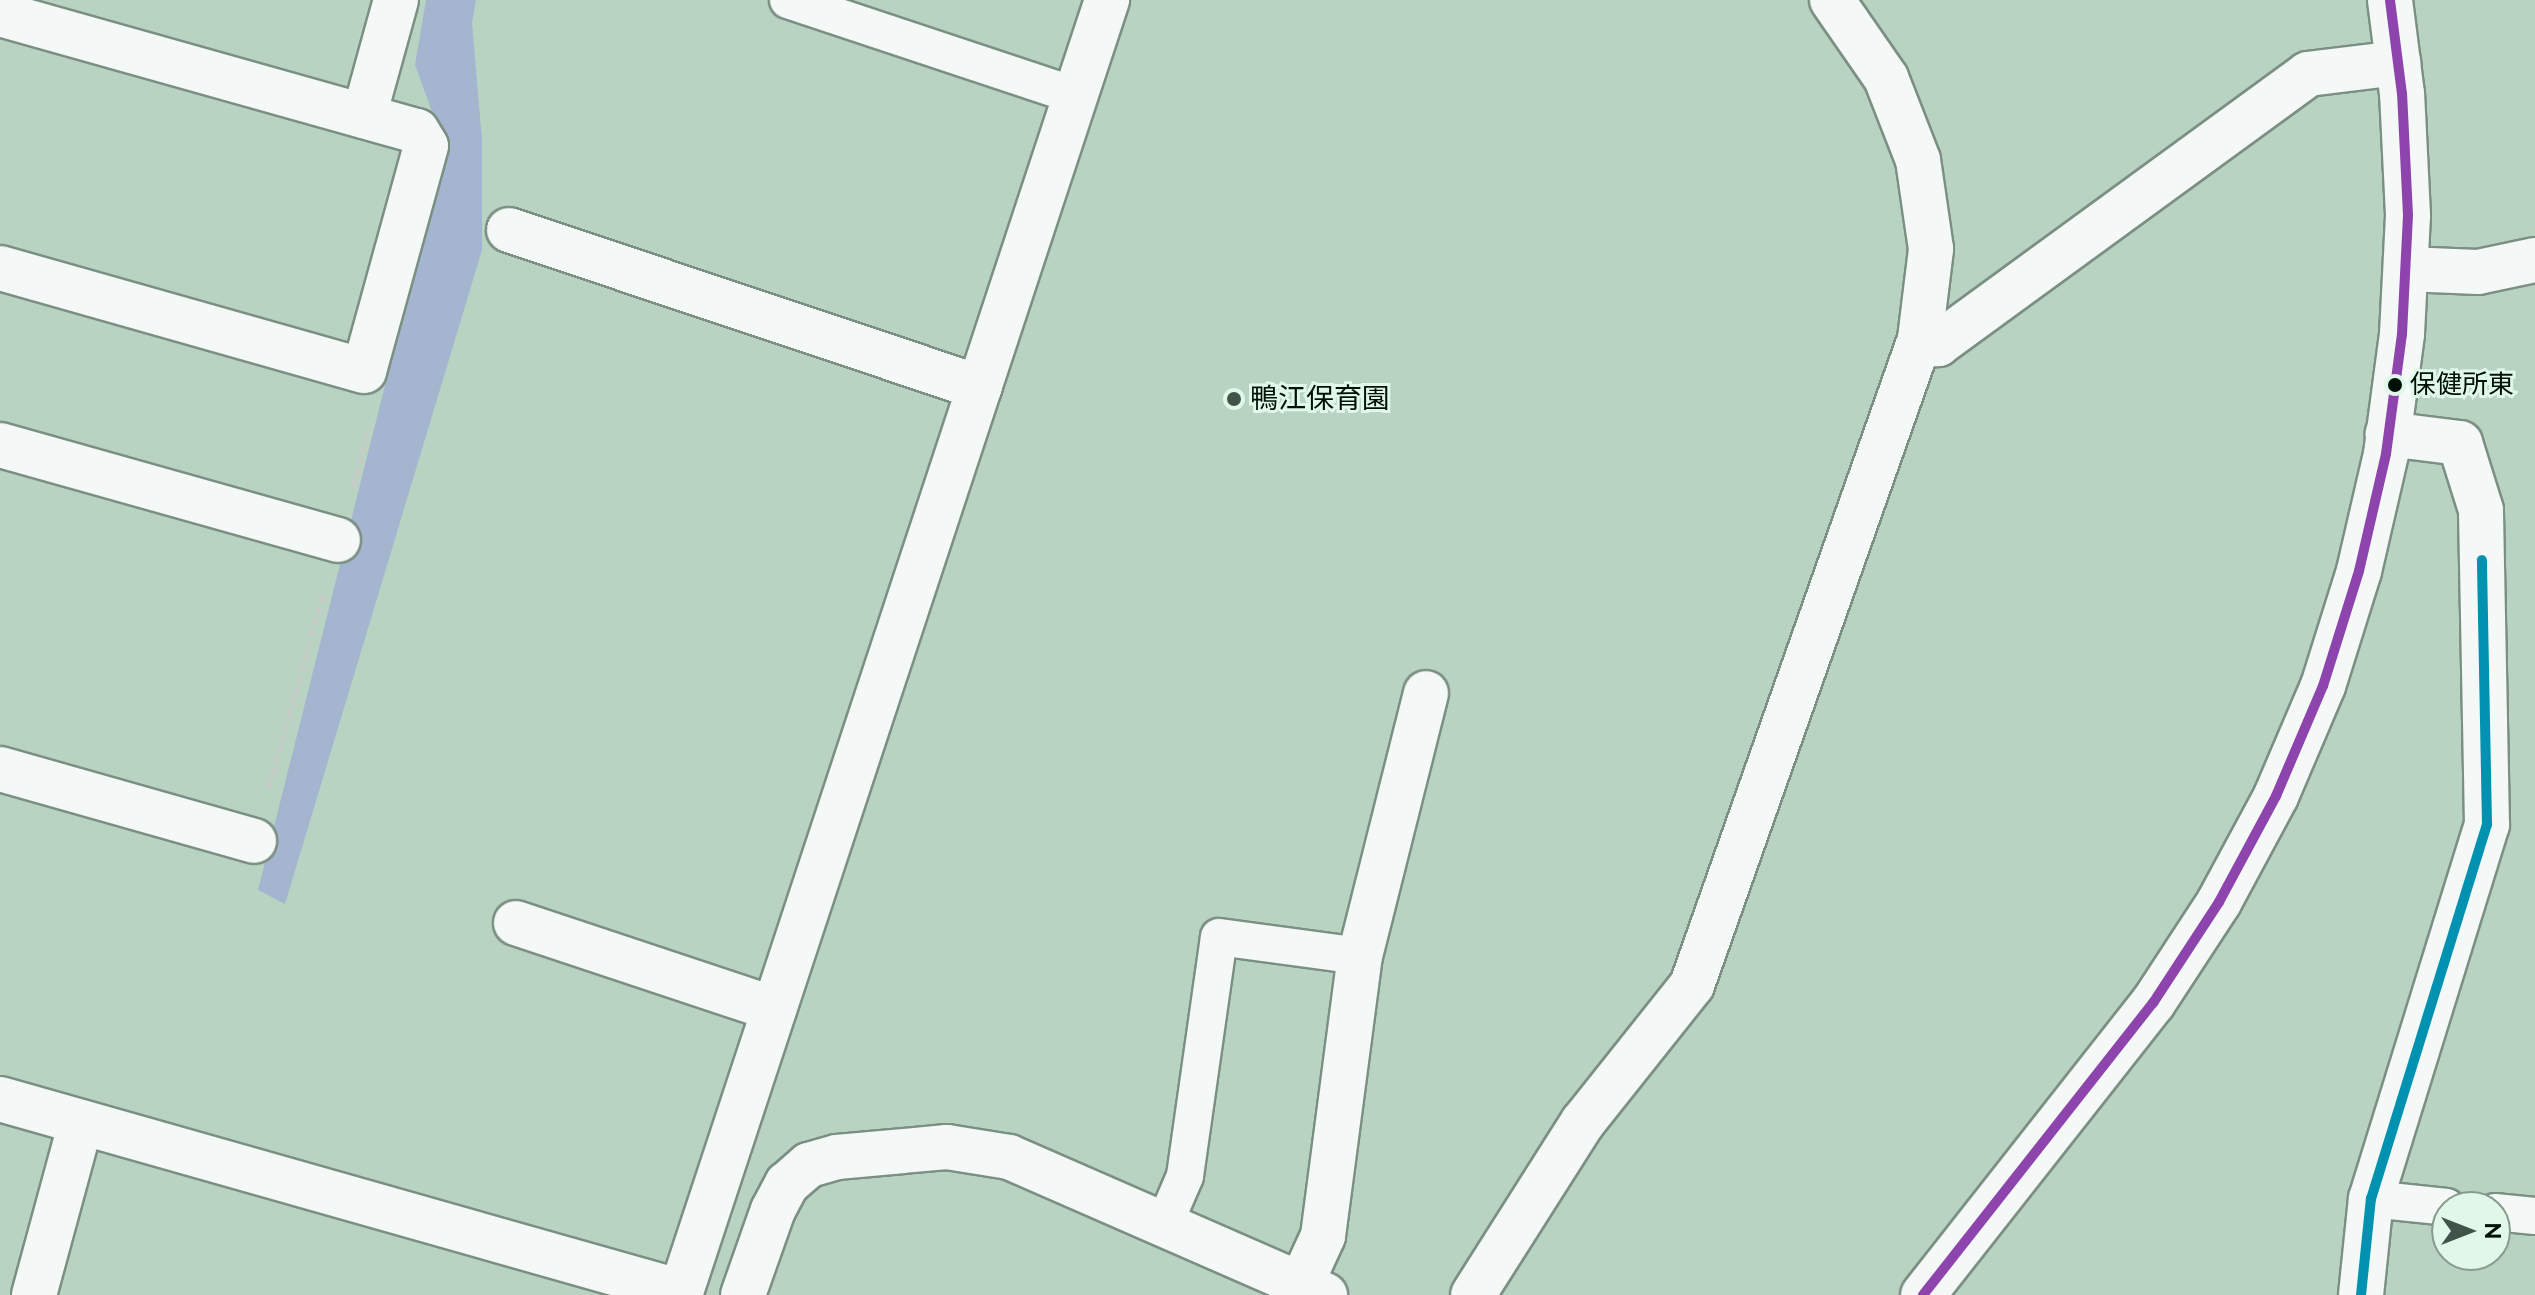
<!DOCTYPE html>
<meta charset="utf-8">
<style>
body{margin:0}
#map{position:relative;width:2535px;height:1295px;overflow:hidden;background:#b9d3c3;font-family:Raleway,"Noto Sans JP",sans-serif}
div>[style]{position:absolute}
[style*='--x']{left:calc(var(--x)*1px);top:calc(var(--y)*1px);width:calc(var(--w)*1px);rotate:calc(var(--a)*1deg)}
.green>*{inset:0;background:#a4b5cf}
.path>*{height:5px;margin-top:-2.5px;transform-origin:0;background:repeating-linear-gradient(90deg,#c5ccc7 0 8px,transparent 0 12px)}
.roads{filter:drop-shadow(2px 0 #7b8f83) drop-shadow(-2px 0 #7b8f83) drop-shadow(0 2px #7b8f83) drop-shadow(0 -2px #7b8f83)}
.service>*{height:36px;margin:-18px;padding:0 18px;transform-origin:18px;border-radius:18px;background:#f4f8f6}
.minor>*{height:44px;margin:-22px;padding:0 22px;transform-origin:22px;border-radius:22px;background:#f4f8f6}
.tertiary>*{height:44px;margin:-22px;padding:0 22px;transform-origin:22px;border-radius:22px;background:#f4f8f6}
.bus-1>*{height:10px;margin:-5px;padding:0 5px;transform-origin:5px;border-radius:5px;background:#8e44ad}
.bus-2>*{height:10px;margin:-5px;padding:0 5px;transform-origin:5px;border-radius:5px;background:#0092b0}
.dots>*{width:22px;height:22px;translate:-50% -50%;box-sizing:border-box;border:4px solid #e0f8e9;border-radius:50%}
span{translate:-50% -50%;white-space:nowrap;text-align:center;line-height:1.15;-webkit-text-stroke:6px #e0f8e9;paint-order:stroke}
.bus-label{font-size:26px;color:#011007}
.left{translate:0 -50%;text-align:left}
.poi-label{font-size:28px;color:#011007}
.north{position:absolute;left:2431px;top:1191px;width:80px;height:80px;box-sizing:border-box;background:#e0f8e9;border:2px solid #879b8f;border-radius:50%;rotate:90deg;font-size:22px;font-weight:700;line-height:32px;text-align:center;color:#011007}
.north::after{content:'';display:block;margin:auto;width:28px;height:36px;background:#415449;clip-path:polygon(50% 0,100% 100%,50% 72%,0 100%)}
</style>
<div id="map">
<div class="green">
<div style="clip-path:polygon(426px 0,476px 0,472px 23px,482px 140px,482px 250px,285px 904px,258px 890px,445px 147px,415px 65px)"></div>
</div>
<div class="path">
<div style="--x:353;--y:487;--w:62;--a:-75.1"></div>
<div style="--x:269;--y:787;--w:201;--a:-74.4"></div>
</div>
<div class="roads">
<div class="service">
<div style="--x:788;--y:0;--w:304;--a:18.4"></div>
<div style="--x:2371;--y:1199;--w:76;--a:6"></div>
<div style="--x:2495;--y:1212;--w:40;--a:5.7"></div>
<div style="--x:1164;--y:1225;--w:53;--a:-66.8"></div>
<div style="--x:1185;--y:1176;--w:241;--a:-81.9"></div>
<div style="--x:1219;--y:937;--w:142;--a:7.7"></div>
</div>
<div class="minor">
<div style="--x:0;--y:14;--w:433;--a:15.7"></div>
<div style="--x:417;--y:131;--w:17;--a:59"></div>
<div style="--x:426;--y:146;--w:233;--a:105.4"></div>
<div style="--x:364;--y:371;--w:378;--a:-164.2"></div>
<div style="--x:364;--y:116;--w:120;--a:-74.6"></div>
<div style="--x:509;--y:230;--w:496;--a:18.5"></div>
<div style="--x:2406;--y:269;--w:72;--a:2.4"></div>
<div style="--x:2478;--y:272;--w:58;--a:-11.9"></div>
<div style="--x:1920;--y:339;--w:19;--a:16"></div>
<div style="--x:1938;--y:344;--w:458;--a:-36.1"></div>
<div style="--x:2308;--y:74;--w:91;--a:-7"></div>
<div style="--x:0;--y:445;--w:351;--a:15.7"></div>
<div style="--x:0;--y:769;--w:264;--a:15.8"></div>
<div style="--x:516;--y:923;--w:272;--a:18.4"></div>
<div style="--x:0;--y:1099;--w:708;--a:15.82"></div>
<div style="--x:1301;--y:1284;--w:53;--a:-65.4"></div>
<div style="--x:1323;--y:1236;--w:282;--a:-82.5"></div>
<div style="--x:1360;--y:956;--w:271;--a:-75.9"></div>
<div style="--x:34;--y:1295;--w:179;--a:-74.8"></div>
<div style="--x:680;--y:1295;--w:1364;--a:-71.75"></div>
<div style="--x:743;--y:1295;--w:90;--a:-70.6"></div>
<div style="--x:773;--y:1210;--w:30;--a:-62"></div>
<div style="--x:787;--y:1184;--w:29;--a:-41"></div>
<div style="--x:809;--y:1165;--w:29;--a:-16"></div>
<div style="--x:837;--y:1157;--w:110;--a:-5.2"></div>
<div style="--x:947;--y:1147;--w:63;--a:9.2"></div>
<div style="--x:1009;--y:1157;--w:345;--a:23.6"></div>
<div style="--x:1473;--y:1295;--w:205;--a:-57.6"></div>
<div style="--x:1583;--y:1122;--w:175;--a:-51.5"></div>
<div style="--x:1692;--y:985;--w:685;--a:-70.56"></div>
<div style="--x:1920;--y:339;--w:91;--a:-83"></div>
<div style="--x:1931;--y:249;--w:90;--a:-98.3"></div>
<div style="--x:1918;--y:160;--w:88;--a:-111.3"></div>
<div style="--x:1886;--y:78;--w:95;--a:-124.7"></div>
<div style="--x:2361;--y:1295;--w:97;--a:-84.1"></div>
<div style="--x:2371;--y:1199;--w:392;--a:-72.8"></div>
<div style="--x:2487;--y:825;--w:315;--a:-91.1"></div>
<div style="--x:2481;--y:510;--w:70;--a:-107.4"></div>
<div style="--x:2460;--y:443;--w:73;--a:-172.9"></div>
</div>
<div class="tertiary">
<div style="--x:1923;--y:1295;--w:372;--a:-51.8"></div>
<div style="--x:2153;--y:1003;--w:121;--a:-56.8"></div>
<div style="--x:2219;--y:902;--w:120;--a:-61.7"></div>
<div style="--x:2276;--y:796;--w:120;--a:-66.9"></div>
<div style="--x:2323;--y:686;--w:121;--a:-72.6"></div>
<div style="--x:2359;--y:571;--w:120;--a:-77"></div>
<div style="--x:2386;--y:454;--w:121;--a:-82.4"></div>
<div style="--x:2402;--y:334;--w:119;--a:-87.1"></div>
<div style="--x:2408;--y:215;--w:121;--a:-92.8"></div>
<div style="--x:2402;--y:94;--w:95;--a:-97.3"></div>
</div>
</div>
<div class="bus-1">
<div style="--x:1923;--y:1295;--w:372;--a:-51.8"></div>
<div style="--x:2153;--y:1003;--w:121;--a:-56.8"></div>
<div style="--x:2219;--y:902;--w:120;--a:-61.7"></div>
<div style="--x:2276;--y:796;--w:120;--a:-66.9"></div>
<div style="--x:2323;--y:686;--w:121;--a:-72.6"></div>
<div style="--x:2359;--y:571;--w:120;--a:-77"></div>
<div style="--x:2386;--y:454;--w:121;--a:-82.4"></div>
<div style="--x:2402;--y:334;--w:119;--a:-87.1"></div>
<div style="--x:2408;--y:215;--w:121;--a:-92.8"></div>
<div style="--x:2402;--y:94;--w:95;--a:-97.3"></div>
</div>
<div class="bus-2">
<div style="--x:2361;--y:1295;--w:97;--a:-84.1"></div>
<div style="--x:2371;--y:1199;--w:392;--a:-72.8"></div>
<div style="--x:2487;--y:825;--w:265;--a:-91.1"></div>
</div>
<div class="dots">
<div style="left:2395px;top:385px;background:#011007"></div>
<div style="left:1234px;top:399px;background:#415449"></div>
</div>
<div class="bus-label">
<span class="left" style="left:2410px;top:385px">保健所東</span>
</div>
<div class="poi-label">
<span class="left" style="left:1250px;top:399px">鴨江保育園</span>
</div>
<div class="north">N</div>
</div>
